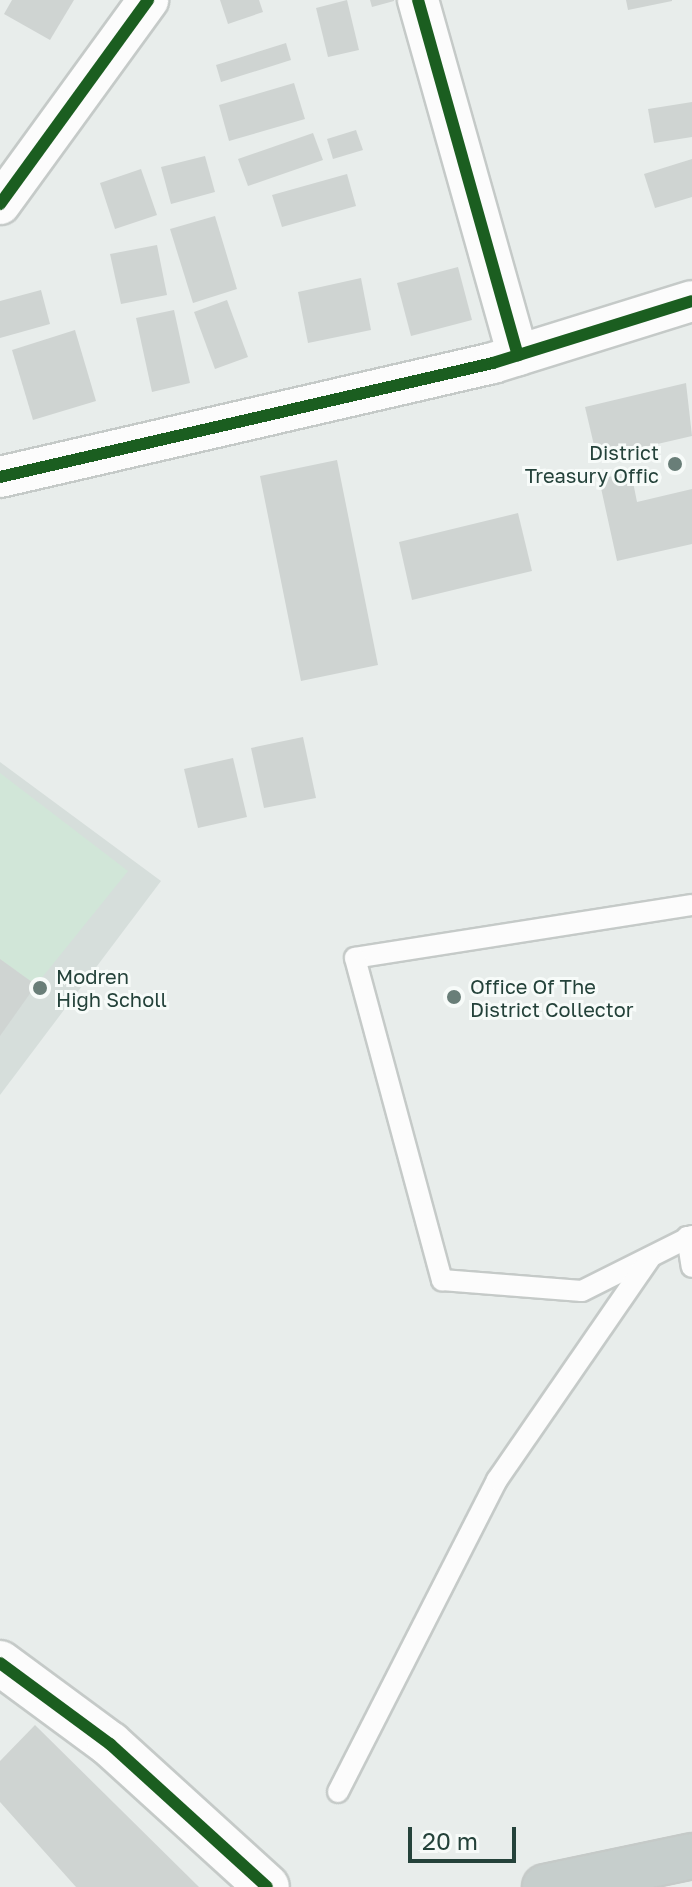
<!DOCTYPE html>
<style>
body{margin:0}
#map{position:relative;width:692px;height:1887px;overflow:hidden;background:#e8edeb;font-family:"Golos Text",sans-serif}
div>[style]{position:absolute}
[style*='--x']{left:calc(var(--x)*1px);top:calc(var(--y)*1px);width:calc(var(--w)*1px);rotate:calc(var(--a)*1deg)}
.built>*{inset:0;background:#d6dedb}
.green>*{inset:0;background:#d1e6d8}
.building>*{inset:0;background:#cfd4d2}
.roads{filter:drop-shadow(2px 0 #c5cac8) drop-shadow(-2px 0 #c5cac8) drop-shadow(0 2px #c5cac8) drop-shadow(0 -2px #c5cac8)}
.service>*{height:20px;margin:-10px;padding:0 10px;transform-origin:10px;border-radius:10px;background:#fcfcfc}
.minor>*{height:40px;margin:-20px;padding:0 20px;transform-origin:20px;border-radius:20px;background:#fcfcfc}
.tertiary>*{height:44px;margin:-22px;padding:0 22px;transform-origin:22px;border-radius:22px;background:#fcfcfc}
.trunk>*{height:44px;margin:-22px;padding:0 22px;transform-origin:22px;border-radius:22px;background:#c6cecc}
.cycleway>*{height:12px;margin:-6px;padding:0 6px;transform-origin:6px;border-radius:6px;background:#1b5e20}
.dots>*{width:22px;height:22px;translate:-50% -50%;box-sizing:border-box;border:4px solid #f7fbf9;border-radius:50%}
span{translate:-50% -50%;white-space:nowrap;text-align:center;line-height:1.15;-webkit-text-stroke:6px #f7fbf9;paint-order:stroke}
.poi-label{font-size:20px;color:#24423a}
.right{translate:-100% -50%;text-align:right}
.left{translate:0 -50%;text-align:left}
.scale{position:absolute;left:408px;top:1827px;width:108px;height:36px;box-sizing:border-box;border:4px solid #24423a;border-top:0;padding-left:10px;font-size:24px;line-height:28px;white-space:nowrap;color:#24423a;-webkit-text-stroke:6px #f7fbf9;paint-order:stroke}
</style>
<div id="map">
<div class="built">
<div style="clip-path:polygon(0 762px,161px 881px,0 1095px)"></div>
</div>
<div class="green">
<div style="clip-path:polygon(0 773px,128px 871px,36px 985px,0 959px)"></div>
</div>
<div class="building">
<div style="clip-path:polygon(12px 0,74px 0,50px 40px,4px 14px)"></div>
<div style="clip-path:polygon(220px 0,259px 0,263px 12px,228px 24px)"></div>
<div style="clip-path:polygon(347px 0,359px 50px,328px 57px,316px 8px)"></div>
<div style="clip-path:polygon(370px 0,394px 0,394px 1px,372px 7px)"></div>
<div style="clip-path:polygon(626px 0,672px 0,672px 1px,628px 10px)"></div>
<div style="clip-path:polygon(286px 43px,291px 60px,221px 82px,216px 65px)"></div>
<div style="clip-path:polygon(294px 83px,305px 119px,229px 141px,219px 105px)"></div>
<div style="clip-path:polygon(692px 102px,692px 137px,654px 143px,648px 109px)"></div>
<div style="clip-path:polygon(356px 130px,363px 150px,333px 159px,327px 139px)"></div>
<div style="clip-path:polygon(313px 133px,323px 160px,248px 186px,238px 159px)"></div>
<div style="clip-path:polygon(205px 156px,215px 192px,171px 204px,161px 167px)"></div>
<div style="clip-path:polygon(692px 159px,692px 197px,655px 208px,644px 174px)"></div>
<div style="clip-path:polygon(141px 169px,157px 215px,115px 229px,100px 183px)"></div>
<div style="clip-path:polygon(347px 174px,356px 206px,282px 227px,272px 195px)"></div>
<div style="clip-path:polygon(215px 216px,237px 289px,193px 303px,170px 229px)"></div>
<div style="clip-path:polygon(157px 245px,167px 295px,121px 304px,110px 254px)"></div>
<div style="clip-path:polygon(458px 267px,472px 320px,411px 336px,397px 283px)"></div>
<div style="clip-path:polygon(361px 278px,371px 330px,308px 343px,298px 292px)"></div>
<div style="clip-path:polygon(41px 290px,50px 324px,0 338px,0 301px)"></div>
<div style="clip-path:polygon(227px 300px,248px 357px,215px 369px,194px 312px)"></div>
<div style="clip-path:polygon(174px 310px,190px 383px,152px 392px,136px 318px)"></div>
<div style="clip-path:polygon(75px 330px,96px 401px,33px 420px,12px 350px)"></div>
<div style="clip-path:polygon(686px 383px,692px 436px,597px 458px,585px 407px)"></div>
<div style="clip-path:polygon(337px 460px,378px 665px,301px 681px,260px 476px)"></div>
<div style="clip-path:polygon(631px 472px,637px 502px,692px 489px,692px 544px,617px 561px,599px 479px)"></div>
<div style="clip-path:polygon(518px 513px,532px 571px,412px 600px,399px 542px)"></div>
<div style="clip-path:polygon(303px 737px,316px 798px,264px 808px,251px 748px)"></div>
<div style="clip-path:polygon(233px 758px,247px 817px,198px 828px,184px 769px)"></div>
<div style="clip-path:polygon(0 959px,36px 985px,0 1036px)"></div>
<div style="clip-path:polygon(35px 1725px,199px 1887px,76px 1887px,0 1802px,0 1761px)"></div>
</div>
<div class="roads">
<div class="service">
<div style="--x:692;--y:905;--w:341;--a:171.1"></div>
<div style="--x:355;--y:958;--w:334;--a:74.9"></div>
<div style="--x:442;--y:1280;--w:140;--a:4.5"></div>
<div style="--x:582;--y:1291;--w:123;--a:-26.6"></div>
<div style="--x:687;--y:1237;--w:30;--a:81"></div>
<div style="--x:338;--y:1792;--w:350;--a:-63"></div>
<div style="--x:497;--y:1480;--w:270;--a:-55.4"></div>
</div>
<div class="minor">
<div style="--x:418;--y:0;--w:369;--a:74.3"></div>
<div style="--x:0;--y:204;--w:252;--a:-54"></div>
<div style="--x:0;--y:477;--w:506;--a:-13.02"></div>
<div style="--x:493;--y:363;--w:208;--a:-17.3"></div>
</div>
<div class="tertiary">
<div style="--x:0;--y:1663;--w:137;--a:36.4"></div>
<div style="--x:110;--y:1744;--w:212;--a:42.3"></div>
</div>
<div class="trunk">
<div style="--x:545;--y:1887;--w:150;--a:-11.9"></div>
</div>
</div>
<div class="cycleway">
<div style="--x:418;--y:0;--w:369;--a:74.3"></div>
<div style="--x:0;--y:204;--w:252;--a:-54"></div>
<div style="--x:0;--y:477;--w:506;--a:-13.02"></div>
<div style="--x:493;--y:363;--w:208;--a:-17.3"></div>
<div style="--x:0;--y:1663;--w:137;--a:36.4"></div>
<div style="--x:110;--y:1744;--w:212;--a:42.3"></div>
</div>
<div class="dots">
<div style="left:675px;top:464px;background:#697e78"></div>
<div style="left:40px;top:988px;background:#697e78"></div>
<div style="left:454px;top:997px;background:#697e78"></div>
</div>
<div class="poi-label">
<span class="right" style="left:659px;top:464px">District<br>Treasury Offic</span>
<span class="left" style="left:56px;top:988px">Modren<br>High Scholl</span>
<span class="left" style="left:470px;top:998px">Office Of The<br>District Collector</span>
</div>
<div class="scale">20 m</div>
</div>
